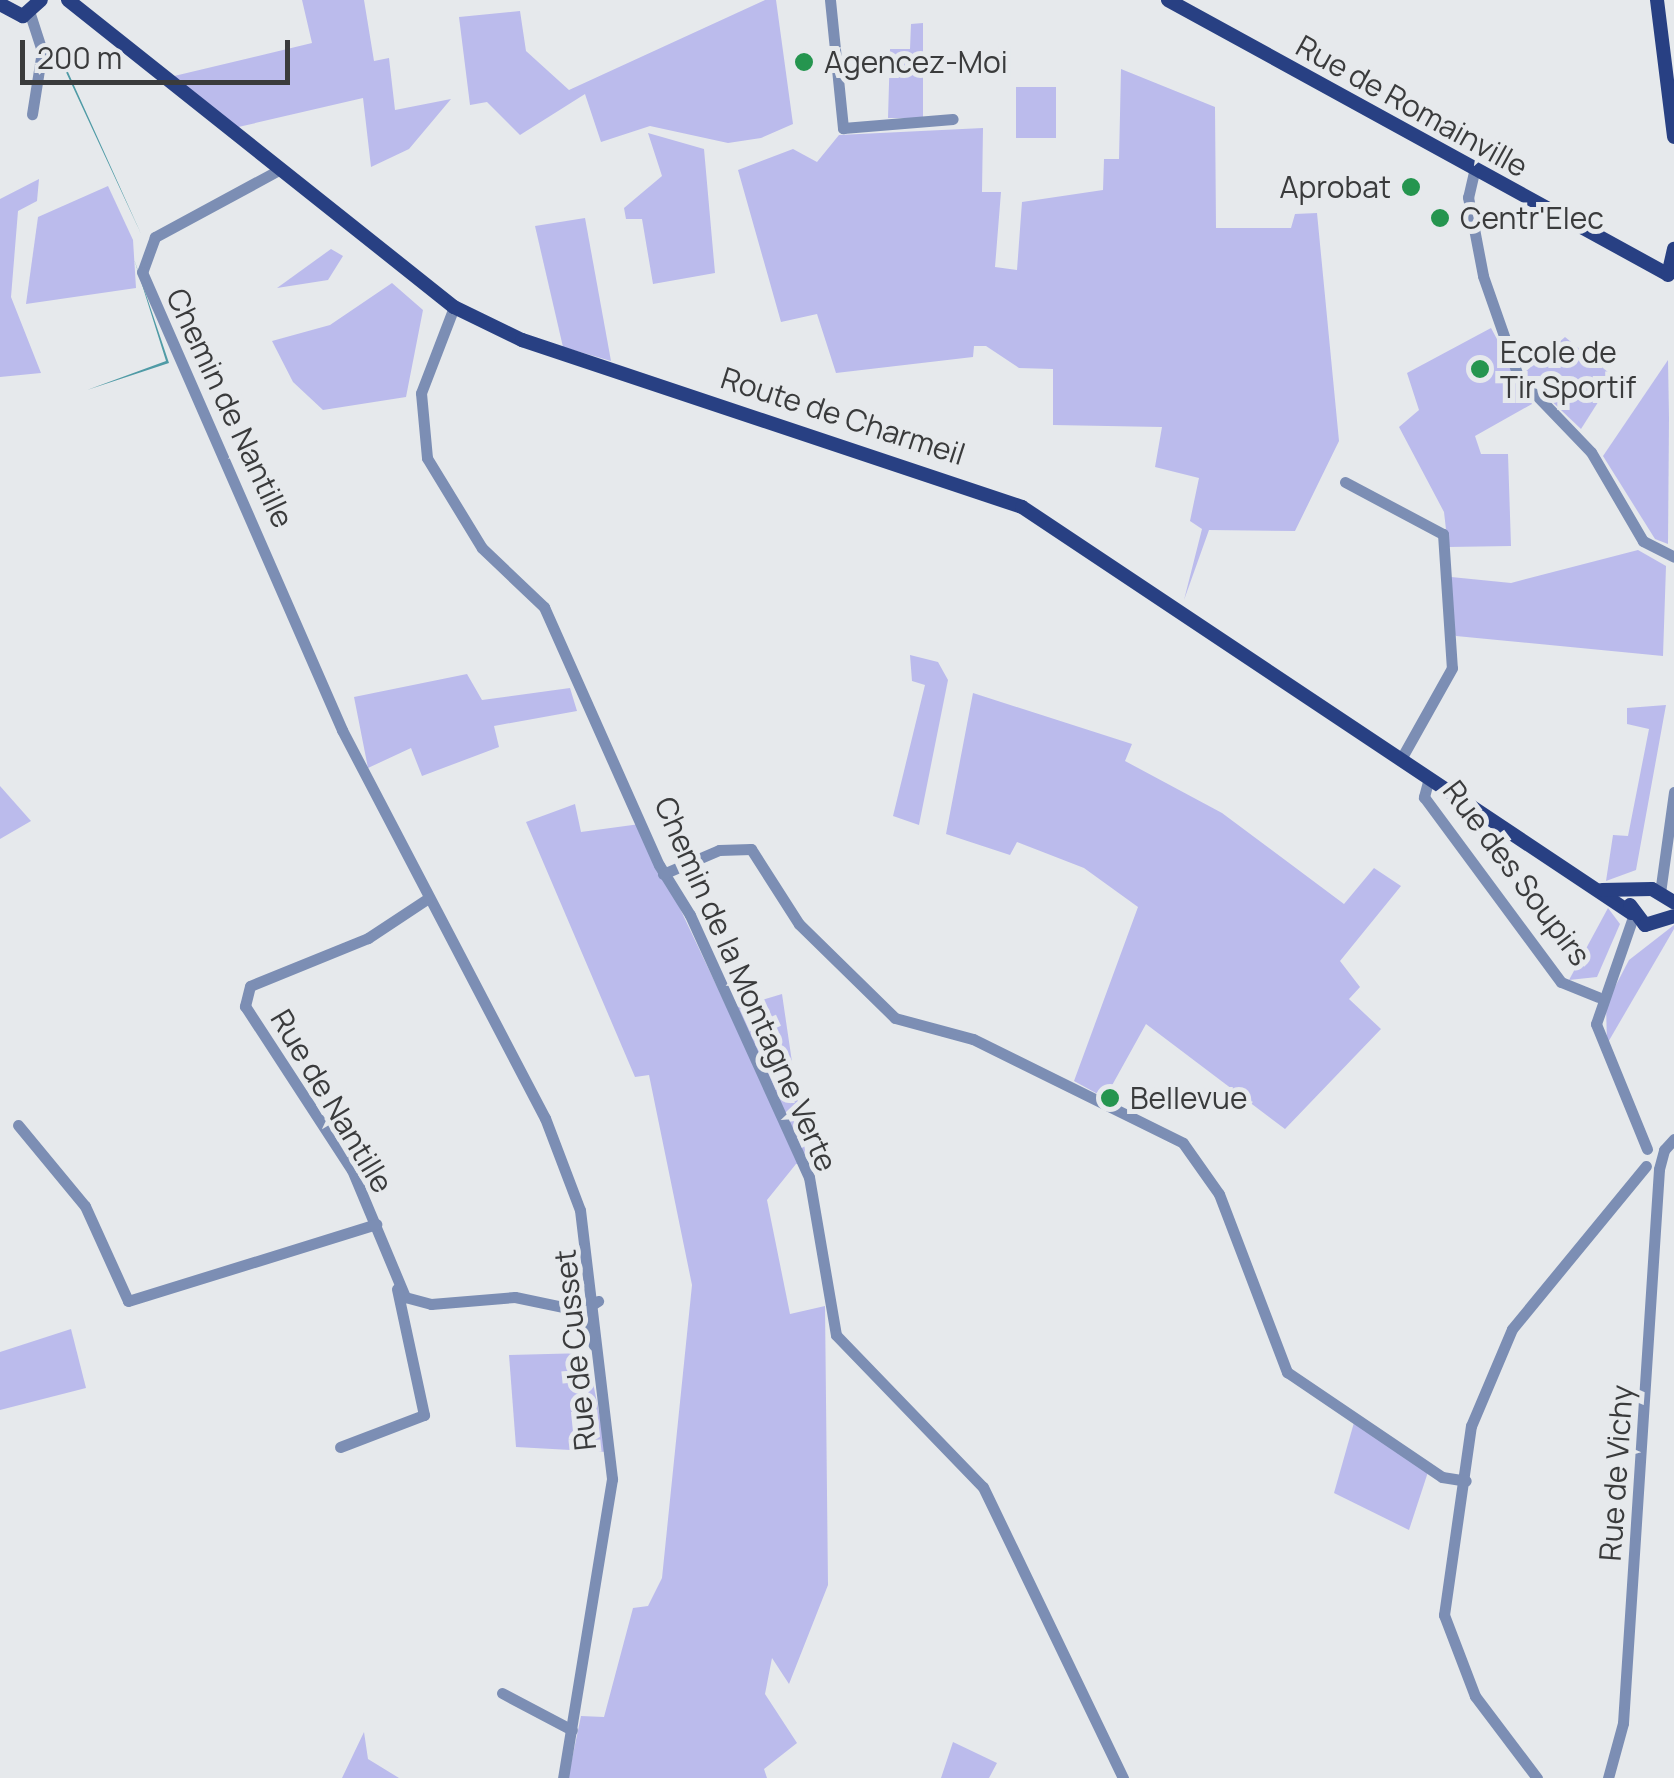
<!DOCTYPE html>
<style>
body{margin:0}
#map{position:relative;width:1674px;height:1778px;overflow:hidden;background:#e6e9ec;font-family:Manrope,sans-serif}
div>[style]{position:absolute}
[style*='--x']{left:calc(var(--x)*1px);top:calc(var(--y)*1px);width:calc(var(--w)*1px);rotate:calc(var(--a)*1deg)}
.green>*{inset:0;background:#bbbbec}
.water>*{inset:0;background:#509ba6}
.minor>*{height:11px;margin:-5.5px;padding:0 5.5px;transform-origin:5.5px;border-radius:5.5px;background:#7c8eb4}
.major>*{height:14px;margin:-7px;padding:0 7px;transform-origin:7px;border-radius:7px;background:#284083}
.dots>*{width:28px;height:28px;translate:-50% -50%;box-sizing:border-box;border:5px solid #e6e9ec;border-radius:50%}
span{translate:-50% -50%;white-space:nowrap;text-align:center;line-height:1.15;-webkit-text-stroke:10px #e6e9ec;paint-order:stroke}
.poi-label{font-size:30px;color:#3a3b3c}
.left{translate:0 -50%;text-align:left}
.right{translate:-100% -50%;text-align:right}
.street-label{font-size:30px;color:#3a3b3c}
.scale{position:absolute;left:20px;top:40px;width:270px;height:45px;box-sizing:border-box;border:5px solid #3a3b3c;border-top:0;padding-left:12px;font-size:30px;line-height:35px;white-space:nowrap;color:#3a3b3c;-webkit-text-stroke:8px #e6e9ec;paint-order:stroke}
</style>
<div id="map">
<div class="green">
<div style="clip-path:polygon(302px 0,364px 0,374px 61px,389px 58px,395px 110px,451px 99px,409px 149px,371px 167px,363px 98px,234px 128px,170px 77px,312px 43px)"></div>
<div style="clip-path:polygon(765px 0,776px 0,793px 124px,761px 138px,728px 143px,650px 126px,601px 142px,585px 94px,520px 135px,487px 102px,470px 105px,459px 17px,520px 11px,526px 51px,569px 90px)"></div>
<div style="clip-path:polygon(923px 23px,923px 118px,888px 118px,890px 49px,910px 49px,911px 24px)"></div>
<div style="clip-path:polygon(1121px 69px,1215px 107px,1216px 228px,1291px 228px,1295px 214px,1317px 213px,1339px 441px,1295px 531px,1209px 530px,1184px 600px,1202px 529px,1190px 521px,1199px 478px,1155px 467px,1162px 427px,1053px 425px,1053px 369px,1019px 368px,986px 346px,974px 346px,973px 357px,836px 373px,817px 314px,781px 322px,738px 170px,793px 149px,817px 162px,839px 135px,983px 128px,982px 192px,1001px 192px,995px 267px,1017px 270px,1022px 202px,1103px 190px,1104px 159px,1119px 159px)"></div>
<div style="clip-path:polygon(1016px 87px,1056px 87px,1056px 138px,1016px 138px)"></div>
<div style="clip-path:polygon(648px 133px,704px 149px,715px 273px,653px 284px,642px 219px,626px 219px,624px 208px,662px 176px)"></div>
<div style="clip-path:polygon(39px 179px,37px 201px,18px 211px,11px 297px,41px 373px,0 377px,0 199px)"></div>
<div style="clip-path:polygon(108px 186px,133px 240px,136px 288px,26px 304px,38px 217px)"></div>
<div style="clip-path:polygon(585px 218px,611px 361px,563px 347px,535px 226px)"></div>
<div style="clip-path:polygon(331px 249px,343px 256px,328px 280px,277px 288px)"></div>
<div style="clip-path:polygon(392px 283px,423px 310px,406px 397px,323px 410px,293px 382px,272px 341px,330px 325px)"></div>
<div style="clip-path:polygon(1491px 328px,1532px 404px,1475px 436px,1481px 454px,1508px 454px,1511px 546px,1448px 547px,1444px 512px,1399px 427px,1419px 410px,1407px 373px)"></div>
<div style="clip-path:polygon(1565px 337px,1614px 377px,1581px 429px,1523px 374px)"></div>
<div style="clip-path:polygon(1668px 360px,1669px 418px,1668px 544px,1655px 539px,1603px 456px)"></div>
<div style="clip-path:polygon(1638px 550px,1666px 566px,1663px 656px,1456px 636px,1450px 627px,1451px 577px,1511px 583px)"></div>
<div style="clip-path:polygon(910px 655px,938px 662px,948px 680px,919px 825px,893px 816px,925px 685px,912px 681px)"></div>
<div style="clip-path:polygon(467px 674px,482px 700px,570px 688px,577px 711px,494px 726px,499px 747px,422px 776px,411px 748px,368px 768px,354px 697px)"></div>
<div style="clip-path:polygon(973px 693px,1132px 744px,1125px 761px,1222px 813px,1344px 904px,1374px 868px,1401px 886px,1340px 961px,1360px 987px,1349px 999px,1381px 1029px,1285px 1129px,1146px 1024px,1105px 1098px,1074px 1081px,1138px 907px,1084px 868px,1017px 842px,1010px 855px,946px 834px)"></div>
<div style="clip-path:polygon(1666px 705px,1636px 870px,1606px 881px,1613px 835px,1628px 836px,1649px 729px,1627px 724px,1627px 708px)"></div>
<div style="clip-path:polygon(0 786px,31px 821px,0 839px)"></div>
<div style="clip-path:polygon(575px 804px,581px 832px,640px 824px,728px 1010px,782px 994px,807px 1164px,796px 1164px,767px 1200px,790px 1314px,825px 1306px,828px 1585px,789px 1684px,772px 1658px,765px 1694px,797px 1743px,764px 1769px,767px 1778px,568px 1778px,581px 1716px,604px 1717px,633px 1608px,648px 1606px,662px 1578px,692px 1285px,649px 1075px,635px 1077px,526px 822px)"></div>
<div style="clip-path:polygon(1608px 908px,1620px 924px,1597px 977px,1569px 980px)"></div>
<div style="clip-path:polygon(1674px 925px,1674px 929px,1607px 1044px,1606px 1004px,1629px 960px)"></div>
<div style="clip-path:polygon(71px 1329px,86px 1388px,0 1410px,0 1352px)"></div>
<div style="clip-path:polygon(587px 1353px,607px 1452px,516px 1447px,509px 1355px)"></div>
<div style="clip-path:polygon(1355px 1419px,1428px 1472px,1409px 1530px,1334px 1493px)"></div>
<div style="clip-path:polygon(364px 1732px,368px 1759px,399px 1778px,342px 1778px)"></div>
<div style="clip-path:polygon(953px 1742px,997px 1763px,989px 1778px,941px 1778px)"></div>
</div>
<div class="water">
<div style="clip-path:polygon(46px 63px,66px 69px,68px 72px,142px 236px,65px 70px)"></div>
<div style="clip-path:polygon(134px 259px,169px 363px,87px 390px,166px 361px)"></div>
</div>
<div class="minor">
<div style="--x:830;--y:0;--w:129;--a:84.2"></div>
<div style="--x:843;--y:128;--w:110;--a:-4.7"></div>
<div style="--x:30;--y:14;--w:39;--a:72"></div>
<div style="--x:42;--y:51;--w:64;--a:99"></div>
<div style="--x:277;--y:171;--w:139;--a:151.6"></div>
<div style="--x:155;--y:237;--w:37;--a:110"></div>
<div style="--x:142;--y:272;--w:500;--a:66.4"></div>
<div style="--x:342;--y:730;--w:438;--a:62.4"></div>
<div style="--x:545;--y:1118;--w:98;--a:69.2"></div>
<div style="--x:580;--y:1210;--w:271;--a:83.2"></div>
<div style="--x:612;--y:1479;--w:303;--a:99.3"></div>
<div style="--x:1474;--y:172;--w:26;--a:103"></div>
<div style="--x:1468;--y:197;--w:80;--a:79.2"></div>
<div style="--x:1483;--y:276;--w:106;--a:70.7"></div>
<div style="--x:1518;--y:376;--w:105;--a:46.2"></div>
<div style="--x:1591;--y:452;--w:103;--a:59.7"></div>
<div style="--x:1643;--y:541;--w:35;--a:27"></div>
<div style="--x:454;--y:307;--w:92;--a:111"></div>
<div style="--x:421;--y:393;--w:65;--a:84.7"></div>
<div style="--x:427;--y:458;--w:105;--a:58.6"></div>
<div style="--x:482;--y:548;--w:86;--a:43.6"></div>
<div style="--x:544;--y:607;--w:282;--a:66"></div>
<div style="--x:659;--y:865;--w:59;--a:58.2"></div>
<div style="--x:690;--y:915;--w:288;--a:65.6"></div>
<div style="--x:809;--y:1177;--w:160;--a:80.3"></div>
<div style="--x:836;--y:1335;--w:211;--a:46"></div>
<div style="--x:983;--y:1487;--w:323;--a:64.3"></div>
<div style="--x:1345;--y:482;--w:111;--a:28"></div>
<div style="--x:1443;--y:534;--w:134;--a:86.2"></div>
<div style="--x:1452;--y:668;--w:104;--a:119.3"></div>
<div style="--x:1429;--y:778;--w:20;--a:105"></div>
<div style="--x:1424;--y:797;--w:230;--a:53.5"></div>
<div style="--x:1561;--y:982;--w:40;--a:22"></div>
<div style="--x:663;--y:874;--w:61;--a:-23.2"></div>
<div style="--x:719;--y:850;--w:32;--a:-2"></div>
<div style="--x:751;--y:849;--w:89;--a:57.4"></div>
<div style="--x:799;--y:924;--w:134;--a:44.4"></div>
<div style="--x:895;--y:1018;--w:81;--a:15.1"></div>
<div style="--x:973;--y:1039;--w:234;--a:26.3"></div>
<div style="--x:1183;--y:1143;--w:62;--a:54.8"></div>
<div style="--x:1219;--y:1194;--w:191;--a:69.1"></div>
<div style="--x:1287;--y:1372;--w:187;--a:34.1"></div>
<div style="--x:1442;--y:1477;--w:24;--a:9"></div>
<div style="--x:1660;--y:893;--w:102;--a:-82.1"></div>
<div style="--x:427;--y:899;--w:71;--a:146.5"></div>
<div style="--x:368;--y:938;--w:127;--a:157.9"></div>
<div style="--x:250;--y:986;--w:21;--a:104"></div>
<div style="--x:245;--y:1006;--w:196;--a:56.9"></div>
<div style="--x:352;--y:1170;--w:138;--a:67.3"></div>
<div style="--x:405;--y:1297;--w:27;--a:15"></div>
<div style="--x:431;--y:1304;--w:84;--a:-4.8"></div>
<div style="--x:515;--y:1297;--w:68;--a:11.8"></div>
<div style="--x:582;--y:1311;--w:19;--a:-32"></div>
<div style="--x:1633;--y:917;--w:113;--a:109.1"></div>
<div style="--x:1596;--y:1024;--w:135;--a:67.8"></div>
<div style="--x:18;--y:1125;--w:105;--a:50.4"></div>
<div style="--x:85;--y:1206;--w:104;--a:65.6"></div>
<div style="--x:128;--y:1301;--w:260;--a:-17.2"></div>
<div style="--x:1664;--y:1150;--w:15;--a:-48"></div>
<div style="--x:1659;--y:1169;--w:20;--a:-75"></div>
<div style="--x:582;--y:1311;--w:36;--a:71"></div>
<div style="--x:340;--y:1447;--w:90;--a:-20.9"></div>
<div style="--x:424;--y:1415;--w:129;--a:-102.1"></div>
<div style="--x:502;--y:1693;--w:79;--a:27.9"></div>
<div style="--x:1537;--y:1778;--w:103;--a:-127.1"></div>
<div style="--x:1475;--y:1696;--w:87;--a:-110.9"></div>
<div style="--x:1444;--y:1615;--w:191;--a:-81.9"></div>
<div style="--x:1471;--y:1426;--w:105;--a:-67.1"></div>
<div style="--x:1512;--y:1329;--w:211;--a:-50.6"></div>
<div style="--x:1608;--y:1778;--w:57;--a:-74.7"></div>
<div style="--x:1623;--y:1723;--w:555;--a:-86.28"></div>
</div>
<div class="major">
<div style="--x:68;--y:0;--w:493;--a:38.5"></div>
<div style="--x:454;--y:307;--w:76;--a:25.9"></div>
<div style="--x:522;--y:340;--w:527;--a:18.47"></div>
<div style="--x:1022;--y:507;--w:732;--a:33.69"></div>
<div style="--x:1168;--y:0;--w:569;--a:28.77"></div>
<div style="--x:1657;--y:0;--w:138;--a:82.9"></div>
<div style="--x:0;--y:4;--w:26;--a:28"></div>
<div style="--x:23;--y:16;--w:24;--a:-42"></div>
<div style="--x:1668;--y:275;--w:27;--a:-77"></div>
<div style="--x:1602;--y:890;--w:50;--a:-1.1"></div>
<div style="--x:1652;--y:889;--w:26;--a:31"></div>
<div style="--x:1630;--y:905;--w:25;--a:53"></div>
<div style="--x:1645;--y:925;--w:30;--a:-17"></div>
</div>
<div class="dots">
<div style="left:804px;top:62px;background:#25954f"></div>
<div style="left:1411px;top:187px;background:#25954f"></div>
<div style="left:1440px;top:218px;background:#25954f"></div>
<div style="left:1480px;top:369px;background:#25954f"></div>
<div style="left:1110px;top:1098px;background:#25954f"></div>
</div>
<div class="poi-label">
<span class="left" style="left:824px;top:62px">Agencez-Moi</span>
<span class="right" style="left:1391px;top:187px">Aprobat</span>
<span class="left" style="left:1460px;top:218px">Centr'Elec</span>
<span class="left" style="left:1500px;top:369px">Ecole de<br>Tir Sportif</span>
<span class="left" style="left:1130px;top:1098px">Bellevue</span>
</div>
<div class="street-label">
<span style="left:1412px;top:106px;rotate:29deg">Rue de Romainville</span>
<span style="left:230px;top:408px;rotate:65deg">Chemin de Nantille</span>
<span style="left:843px;top:416px;rotate:18deg">Route de Charmeil</span>
<span style="left:1517px;top:873px;rotate:53deg">Rue des Soupirs</span>
<span style="left:746px;top:984px;rotate:66deg">Chemin de la Montagne Verte</span>
<span style="left:332px;top:1101px;rotate:59deg">Rue de Nantille</span>
<span style="left:575px;top:1350px;rotate:-96deg">Rue de Cusset</span>
<span style="left:1616px;top:1473px;rotate:-86deg">Rue de Vichy</span>
</div>
<div class="scale">200 m</div>
</div>
